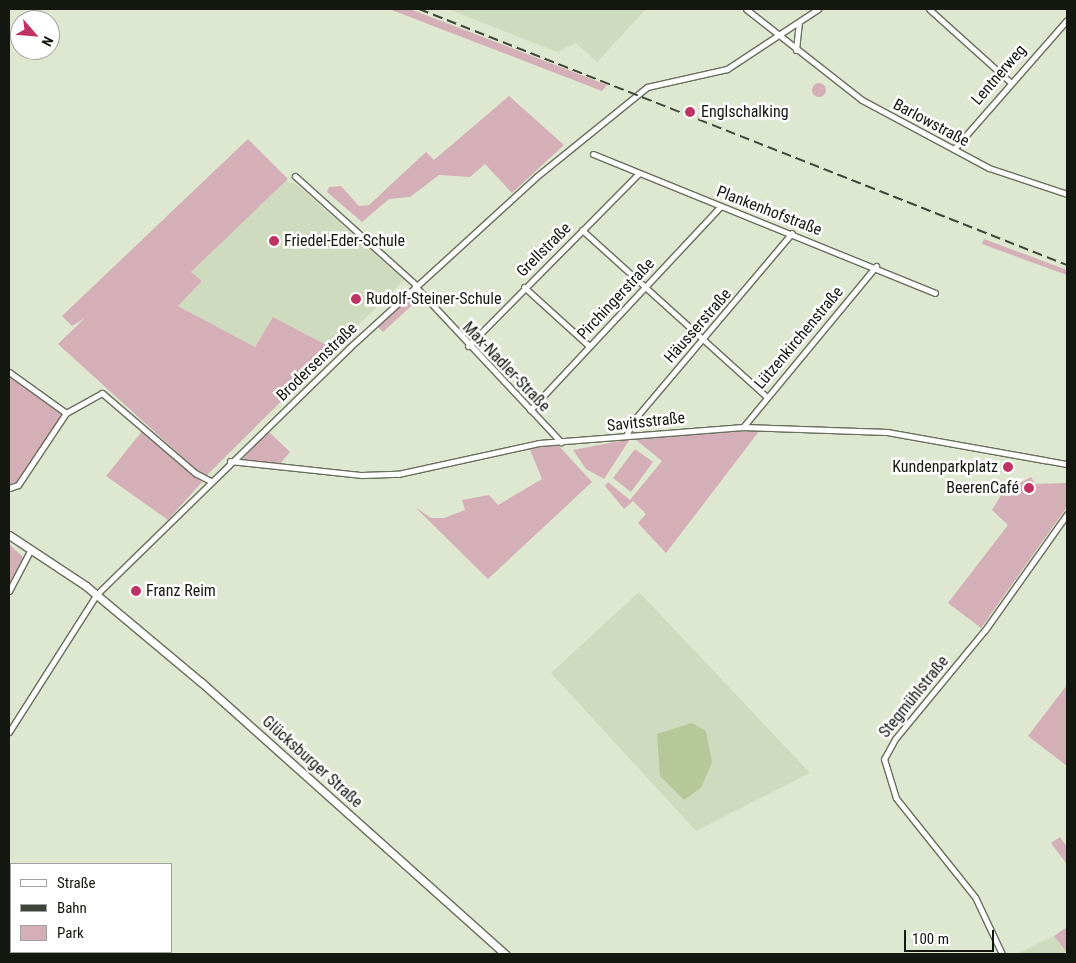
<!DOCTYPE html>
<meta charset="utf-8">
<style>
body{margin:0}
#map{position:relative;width:1076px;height:963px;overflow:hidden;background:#dee7d0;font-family:"Roboto Condensed",sans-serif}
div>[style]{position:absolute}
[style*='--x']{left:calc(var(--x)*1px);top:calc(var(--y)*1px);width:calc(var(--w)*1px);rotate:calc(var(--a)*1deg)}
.built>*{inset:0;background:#cfdbbe}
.green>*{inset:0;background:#d5afb7}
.round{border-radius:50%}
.water>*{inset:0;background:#b6c899}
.roads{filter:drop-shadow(1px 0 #686f5c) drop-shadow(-1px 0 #686f5c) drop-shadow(0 1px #686f5c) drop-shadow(0 -1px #686f5c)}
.street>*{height:5px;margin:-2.5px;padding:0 2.5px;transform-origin:2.5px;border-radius:2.5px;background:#fff}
.secondary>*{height:7px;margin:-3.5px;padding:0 3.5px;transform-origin:3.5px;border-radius:3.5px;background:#fff}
.rail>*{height:2px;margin-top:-1px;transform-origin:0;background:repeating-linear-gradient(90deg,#3f4438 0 10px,transparent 0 15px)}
.dots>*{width:14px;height:14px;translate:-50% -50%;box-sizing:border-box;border:2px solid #fff;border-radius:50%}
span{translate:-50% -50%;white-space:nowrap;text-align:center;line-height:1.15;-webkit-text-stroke:5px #fff;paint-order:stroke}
.street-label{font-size:16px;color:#14170f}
.poi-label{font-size:16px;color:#14170f}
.left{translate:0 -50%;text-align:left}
.right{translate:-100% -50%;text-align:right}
.frame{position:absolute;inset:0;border:10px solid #14170f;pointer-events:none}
.legend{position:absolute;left:10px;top:863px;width:162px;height:90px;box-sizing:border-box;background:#fff;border:1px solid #a1a29f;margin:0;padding:6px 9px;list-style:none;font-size:15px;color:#14170f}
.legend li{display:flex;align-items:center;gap:10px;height:25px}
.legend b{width:25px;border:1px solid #a1a29f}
.north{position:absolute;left:10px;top:10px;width:50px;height:50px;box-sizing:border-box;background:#fff;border:1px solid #a1a29f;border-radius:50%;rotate:117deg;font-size:14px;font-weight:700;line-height:20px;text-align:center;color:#14170f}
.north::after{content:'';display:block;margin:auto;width:18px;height:22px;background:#bf3264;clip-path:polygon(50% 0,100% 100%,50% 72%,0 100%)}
.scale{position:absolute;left:904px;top:930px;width:90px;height:22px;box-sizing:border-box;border:2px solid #14170f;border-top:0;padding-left:6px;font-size:15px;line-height:18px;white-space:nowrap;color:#14170f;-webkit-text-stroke:4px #fff;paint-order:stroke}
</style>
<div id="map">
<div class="built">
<div style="clip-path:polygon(448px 9px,646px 9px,597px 62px,576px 43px,557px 52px)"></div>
<div style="clip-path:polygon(286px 181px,297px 185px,404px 280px,334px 349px,273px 317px,255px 347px,178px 306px,202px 281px,191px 272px)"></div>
<div style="clip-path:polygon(639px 592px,810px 773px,696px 831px,551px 673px)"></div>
<div style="clip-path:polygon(11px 881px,11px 952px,55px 954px,9px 954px)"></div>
<div style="clip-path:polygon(1054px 936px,1067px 954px,1019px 953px)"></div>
</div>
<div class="green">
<div style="clip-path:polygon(389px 9px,410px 9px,607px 85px,602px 91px)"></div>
<div class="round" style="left:812px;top:83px;width:14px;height:14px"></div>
<div style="clip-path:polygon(509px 96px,564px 145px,512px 193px,485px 164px,470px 177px,439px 175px,410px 197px,389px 199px,362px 222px,327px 192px,329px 187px,341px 186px,359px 206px,369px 205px,426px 152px,434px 160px)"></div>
<div style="clip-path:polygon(248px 139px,288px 179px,191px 272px,202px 281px,178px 306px,255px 347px,273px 317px,334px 349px,207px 475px,201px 474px,58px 344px,85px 318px,72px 326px,62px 316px)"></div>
<div style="clip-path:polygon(984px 239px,1067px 270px,1067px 275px,982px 244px)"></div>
<div style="clip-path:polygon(415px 290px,422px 296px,383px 332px,377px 326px)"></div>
<div style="clip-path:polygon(9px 375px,62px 415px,18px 482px,9px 486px)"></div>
<div style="clip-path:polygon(143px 430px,202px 482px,168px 520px,106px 476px)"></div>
<div style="clip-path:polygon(760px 430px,666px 553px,638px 523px,646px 514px,633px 501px,624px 509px,605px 486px,608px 482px,630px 500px,662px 461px,635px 439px)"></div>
<div style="clip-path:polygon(268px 431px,290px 452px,279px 465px,242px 460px)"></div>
<div style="clip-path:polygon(630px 439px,604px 479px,586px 469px,573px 450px)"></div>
<div style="clip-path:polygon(558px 445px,592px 482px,488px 579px,415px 507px,431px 518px,444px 518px,465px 510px,462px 500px,489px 495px,498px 505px,542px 479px,529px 447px)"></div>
<div style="clip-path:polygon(635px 449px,653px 462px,631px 492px,613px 478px)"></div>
<div style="clip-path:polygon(1031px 477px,1035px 484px,1067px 483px,1067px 507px,981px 628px,948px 603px,1008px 525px,992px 510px,1003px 492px)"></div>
<div style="clip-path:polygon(9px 544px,23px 557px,9px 590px)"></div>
<div style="clip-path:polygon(1067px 685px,1067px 766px,1028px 736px)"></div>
<div style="clip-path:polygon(1060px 837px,1067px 847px,1066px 863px,1051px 843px)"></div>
<div style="clip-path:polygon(1067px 927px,1067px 953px,1054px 936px)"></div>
</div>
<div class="water">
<div style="clip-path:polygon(692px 723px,706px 731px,712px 762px,701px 788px,684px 800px,660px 776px,657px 734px)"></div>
</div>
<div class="roads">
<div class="street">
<div style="--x:746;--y:9;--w:147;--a:38.1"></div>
<div style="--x:862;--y:100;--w:144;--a:28.2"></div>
<div style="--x:989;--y:168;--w:82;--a:18.4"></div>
<div style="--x:929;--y:9;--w:108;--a:42"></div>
<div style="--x:796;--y:50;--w:28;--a:-84"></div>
<div style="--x:954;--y:149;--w:171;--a:-48.8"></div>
<div style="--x:593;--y:154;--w:369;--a:22.1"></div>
<div style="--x:295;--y:176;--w:163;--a:42"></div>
<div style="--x:582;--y:230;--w:248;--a:42.1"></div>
<div style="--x:415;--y:286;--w:214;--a:46.9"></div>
<div style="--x:524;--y:287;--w:88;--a:42.2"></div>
<div style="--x:468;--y:346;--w:243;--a:-45.3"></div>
<div style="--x:9;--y:372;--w:70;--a:35.7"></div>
<div style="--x:66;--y:413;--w:41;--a:-29.1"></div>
<div style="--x:102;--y:393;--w:123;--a:40.7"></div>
<div style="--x:195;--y:473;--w:18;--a:27"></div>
<div style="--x:530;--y:410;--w:279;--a:-46.9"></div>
<div style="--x:743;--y:427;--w:209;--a:-50.4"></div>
<div style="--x:626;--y:436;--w:17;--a:-65"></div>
<div style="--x:633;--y:421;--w:246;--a:-49.8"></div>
<div style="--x:230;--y:461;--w:133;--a:6.1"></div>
<div style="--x:362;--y:475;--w:36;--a:-2"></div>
<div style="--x:398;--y:474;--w:144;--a:-12.4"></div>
<div style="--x:539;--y:443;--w:205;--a:-4.5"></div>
<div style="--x:743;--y:427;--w:144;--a:2"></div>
<div style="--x:887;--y:432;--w:183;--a:10.1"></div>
<div style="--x:9;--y:488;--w:9;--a:-18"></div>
<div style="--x:18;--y:485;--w:87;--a:-56.3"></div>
<div style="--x:9;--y:591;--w:45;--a:-62.3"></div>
<div style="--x:9;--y:732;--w:164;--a:-57.5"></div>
<div style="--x:97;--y:594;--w:352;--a:-44.3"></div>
<div style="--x:349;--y:348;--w:253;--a:-42.4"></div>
<div style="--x:536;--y:177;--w:143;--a:-39"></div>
<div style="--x:647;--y:87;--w:82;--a:-12.7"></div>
<div style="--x:727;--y:69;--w:109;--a:-33.4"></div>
<div style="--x:1002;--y:954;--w:63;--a:-115.3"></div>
<div style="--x:975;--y:897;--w:127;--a:-128.6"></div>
<div style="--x:896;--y:798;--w:41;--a:-107.1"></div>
<div style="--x:884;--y:759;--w:23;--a:-61"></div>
<div style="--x:895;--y:739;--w:141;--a:-50.5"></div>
<div style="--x:985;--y:630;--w:142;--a:-54.7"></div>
</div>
<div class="secondary">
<div style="--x:9;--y:535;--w:92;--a:33.5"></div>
<div style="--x:86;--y:586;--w:150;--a:39.9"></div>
<div style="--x:201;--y:682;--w:408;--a:41.8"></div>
</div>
</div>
<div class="rail">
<div style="--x:419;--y:9;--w:697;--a:21.56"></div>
</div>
<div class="dots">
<div style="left:690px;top:112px;background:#bf3264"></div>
<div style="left:274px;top:241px;background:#bf3264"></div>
<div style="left:356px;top:299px;background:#bf3264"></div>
<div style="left:1008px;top:467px;background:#bf3264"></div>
<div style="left:1029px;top:488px;background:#bf3264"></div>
<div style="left:136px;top:591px;background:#bf3264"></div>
</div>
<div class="street-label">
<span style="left:999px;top:75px;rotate:-49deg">Lentnerweg</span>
<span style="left:931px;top:123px;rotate:28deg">Barlowstraße</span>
<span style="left:769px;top:211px;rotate:21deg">Plankenhofstraße</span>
<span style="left:544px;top:250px;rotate:-45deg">Grellstraße</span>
<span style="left:616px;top:299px;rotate:-47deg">Pirchingerstraße</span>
<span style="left:698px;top:326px;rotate:-49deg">Häusserstraße</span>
<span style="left:799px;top:338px;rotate:-50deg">Lützenkirchenstraße</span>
<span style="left:317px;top:362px;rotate:-44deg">Brodersenstraße</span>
<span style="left:506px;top:367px;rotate:46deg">Max-Nadler-Straße</span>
<span style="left:646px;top:422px;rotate:-6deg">Savitsstraße</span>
<span style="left:914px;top:697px;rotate:-51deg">Stegmühlstraße</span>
<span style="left:312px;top:762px;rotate:42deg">Glücksburger Straße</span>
</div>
<div class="poi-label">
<span class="left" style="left:701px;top:112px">Englschalking</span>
<span class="left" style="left:284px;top:241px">Friedel-Eder-Schule</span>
<span class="left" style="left:366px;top:299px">Rudolf-Steiner-Schule</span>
<span class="right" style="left:998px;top:467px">Kundenparkplatz</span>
<span class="right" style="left:1019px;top:488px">BeerenCafé</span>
<span class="left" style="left:146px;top:591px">Franz Reim</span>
</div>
<div class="frame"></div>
<ul class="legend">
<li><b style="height:6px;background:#fff"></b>Straße</li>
<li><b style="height:6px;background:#3f4438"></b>Bahn</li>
<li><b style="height:14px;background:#d5afb7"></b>Park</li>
</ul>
<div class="north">N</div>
<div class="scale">100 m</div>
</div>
